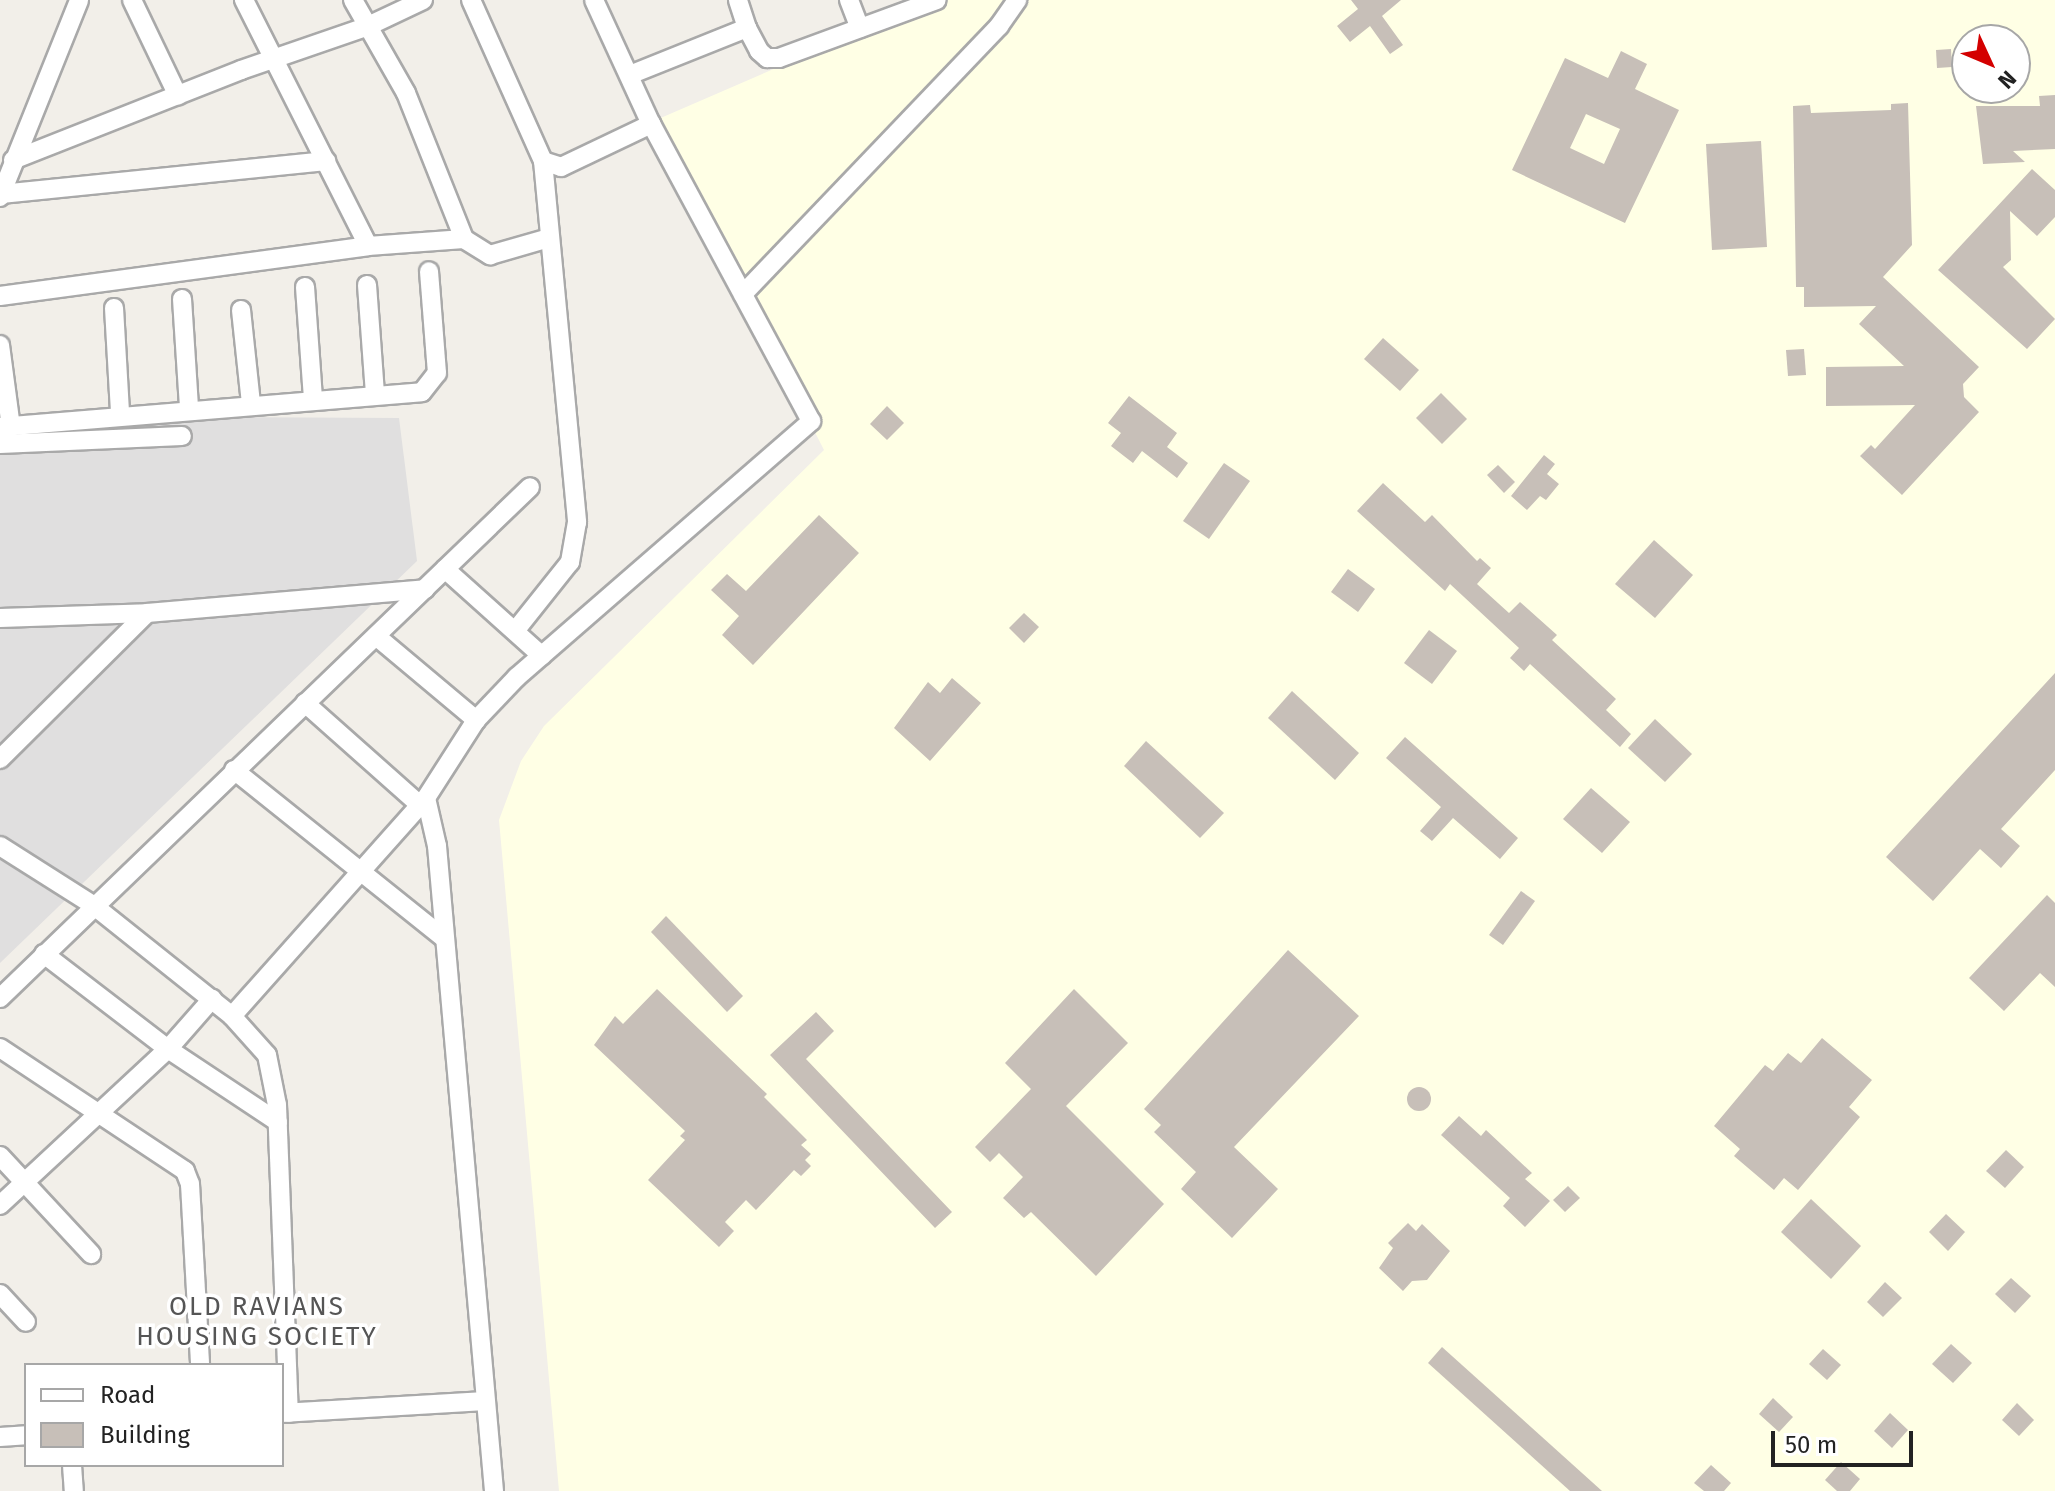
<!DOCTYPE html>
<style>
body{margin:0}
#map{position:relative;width:2055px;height:1491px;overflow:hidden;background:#f2efe9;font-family:"Fira Sans",sans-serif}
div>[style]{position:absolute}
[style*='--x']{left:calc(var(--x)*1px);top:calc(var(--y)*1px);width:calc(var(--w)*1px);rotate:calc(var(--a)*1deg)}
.residential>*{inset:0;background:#e0dfdf}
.education>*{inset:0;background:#ffffe5}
.building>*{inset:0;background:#c7bfb8}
.round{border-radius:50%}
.roads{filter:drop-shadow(2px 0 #a9a9a9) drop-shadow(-2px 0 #a9a9a9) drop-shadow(0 2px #a9a9a9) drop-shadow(0 -2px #a9a9a9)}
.street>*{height:18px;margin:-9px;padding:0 9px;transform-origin:9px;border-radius:9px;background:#fff}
span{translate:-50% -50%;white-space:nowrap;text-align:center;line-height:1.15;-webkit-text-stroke:7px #fff;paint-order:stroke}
.neighbourhood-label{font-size:26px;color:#555;letter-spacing:2px}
.legend{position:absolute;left:24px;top:1363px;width:260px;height:104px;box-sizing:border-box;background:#fff;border:2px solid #a7a7a7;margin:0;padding:10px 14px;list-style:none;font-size:24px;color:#222}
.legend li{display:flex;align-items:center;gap:16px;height:40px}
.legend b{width:40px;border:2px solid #a7a7a7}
.north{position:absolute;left:1951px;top:24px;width:80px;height:80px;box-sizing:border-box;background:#fff;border:2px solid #a7a7a7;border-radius:50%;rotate:134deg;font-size:22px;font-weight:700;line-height:32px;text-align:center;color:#222}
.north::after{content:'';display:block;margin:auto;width:28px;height:36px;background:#d40000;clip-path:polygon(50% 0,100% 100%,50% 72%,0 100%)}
.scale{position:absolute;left:1771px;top:1431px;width:142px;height:36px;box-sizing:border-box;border:4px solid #222;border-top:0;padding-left:10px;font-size:24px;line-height:28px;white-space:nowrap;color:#222;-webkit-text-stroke:6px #fff;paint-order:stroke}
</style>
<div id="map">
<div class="residential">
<div style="clip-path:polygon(0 416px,399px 418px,417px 561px,0 963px)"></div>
</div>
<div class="education">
<div style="clip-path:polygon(evenodd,933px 0,2055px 0,2055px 1491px,559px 1491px,499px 820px,521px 761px,544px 726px,824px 450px,656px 120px,933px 0,1967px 40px,2015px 40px,2015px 88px,1967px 88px,1967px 40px)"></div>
</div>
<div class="building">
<div style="clip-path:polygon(1351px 0,1401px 0,1382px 16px,1403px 45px,1390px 54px,1370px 26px,1350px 42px,1337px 26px,1358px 9px)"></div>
<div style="clip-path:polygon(1951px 49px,1952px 67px,1937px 68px,1936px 50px)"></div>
<div style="clip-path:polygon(evenodd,1621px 51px,1647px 64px,1635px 89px,1679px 110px,1625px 223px,1512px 170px,1565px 58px,1608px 78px,1621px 51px,1586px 114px,1620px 129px,1604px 164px,1570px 148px,1586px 114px)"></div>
<div style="clip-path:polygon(2055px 95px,2055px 149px,2013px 151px,2025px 162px,1983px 164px,1976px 106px,2040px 106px,2039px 96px)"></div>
<div style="clip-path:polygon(1908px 103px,1912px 245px,1883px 277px,1979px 367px,1963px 384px,1964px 397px,1979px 412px,1902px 495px,1860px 456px,1871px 445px,1875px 449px,1915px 405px,1826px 406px,1826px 367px,1904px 366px,1859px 324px,1876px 306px,1804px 307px,1804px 287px,1796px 287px,1793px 106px,1810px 105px,1811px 113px,1891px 110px,1891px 104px)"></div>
<div style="clip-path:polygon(1761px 141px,1767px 247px,1712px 250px,1706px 144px)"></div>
<div style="clip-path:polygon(2032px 169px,2055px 190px,2055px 217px,2037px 236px,2010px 211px,2011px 260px,2003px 267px,2055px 319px,2027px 349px,1938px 270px)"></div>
<div style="clip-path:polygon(1383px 338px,1419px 370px,1400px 391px,1364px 359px)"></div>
<div style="clip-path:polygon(1804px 349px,1806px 375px,1788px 376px,1786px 350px)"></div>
<div style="clip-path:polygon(1441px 393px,1467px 419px,1442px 444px,1416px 418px)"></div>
<div style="clip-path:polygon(1129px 396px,1177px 433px,1167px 447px,1188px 463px,1177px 478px,1142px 451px,1133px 463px,1111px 446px,1121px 433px,1108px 423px)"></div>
<div style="clip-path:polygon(887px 406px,904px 423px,887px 440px,870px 424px)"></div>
<div style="clip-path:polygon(1544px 455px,1555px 464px,1547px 474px,1559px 484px,1546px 500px,1540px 496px,1527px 510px,1511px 496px)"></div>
<div style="clip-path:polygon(1224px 463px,1250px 481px,1209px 539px,1183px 521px)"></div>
<div style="clip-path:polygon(1498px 465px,1515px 482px,1504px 493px,1487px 475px)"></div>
<div style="clip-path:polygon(1383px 483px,1425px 522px,1432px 515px,1477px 561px,1480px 558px,1491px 568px,1477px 584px,1509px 613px,1520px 602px,1557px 635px,1552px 640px,1616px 699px,1606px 710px,1631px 734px,1620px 747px,1530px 664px,1524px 671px,1510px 658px,1519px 648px,1450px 584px,1445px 591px,1357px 511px)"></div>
<div style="clip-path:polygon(819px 515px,859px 553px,753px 665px,722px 635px,739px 616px,711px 590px,727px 574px,746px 591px)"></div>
<div style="clip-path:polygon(1654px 540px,1693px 575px,1655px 618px,1615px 584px)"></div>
<div style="clip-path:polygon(1348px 569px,1375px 589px,1358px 612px,1331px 592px)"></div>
<div style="clip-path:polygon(1024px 613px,1039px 627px,1024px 643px,1009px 628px)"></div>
<div style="clip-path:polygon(1429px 630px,1457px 651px,1432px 684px,1404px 663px)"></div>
<div style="clip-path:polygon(2055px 673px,2055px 770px,2001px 829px,2020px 846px,2001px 868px,1980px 849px,1933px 901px,1886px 857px)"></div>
<div style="clip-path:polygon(952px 678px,981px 703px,930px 761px,894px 728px,928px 682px,940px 693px)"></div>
<div style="clip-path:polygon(1292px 691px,1359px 753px,1335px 780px,1268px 718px)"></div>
<div style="clip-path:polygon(1655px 719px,1692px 754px,1665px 782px,1628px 748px)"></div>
<div style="clip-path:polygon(1405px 737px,1518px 838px,1500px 859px,1453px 818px,1432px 841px,1420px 831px,1441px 807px,1386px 758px)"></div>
<div style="clip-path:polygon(1146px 741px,1224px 813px,1200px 838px,1124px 766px)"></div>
<div style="clip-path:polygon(1591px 788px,1630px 822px,1602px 853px,1563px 819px)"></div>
<div style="clip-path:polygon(1521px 891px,1535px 901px,1503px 945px,1489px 935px)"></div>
<div style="clip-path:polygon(2047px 895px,2055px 903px,2055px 987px,2040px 973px,2004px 1011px,1969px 978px)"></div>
<div style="clip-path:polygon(666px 916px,743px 996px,727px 1012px,651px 932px)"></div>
<div style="clip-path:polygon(1288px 950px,1359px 1016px,1234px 1147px,1278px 1189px,1232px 1238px,1181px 1189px,1196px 1172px,1154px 1132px,1161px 1125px,1144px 1109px)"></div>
<div style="clip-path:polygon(657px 989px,767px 1094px,764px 1097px,807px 1140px,801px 1145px,811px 1154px,805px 1160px,811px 1166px,801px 1176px,794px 1170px,756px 1210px,746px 1200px,725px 1222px,734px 1231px,719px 1247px,648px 1180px,685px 1140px,680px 1136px,685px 1131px,594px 1045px,615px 1016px,623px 1024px)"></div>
<div style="clip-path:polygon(1074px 989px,1128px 1043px,1066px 1106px,1164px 1204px,1096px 1276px,1031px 1212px,1024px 1218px,1003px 1198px,1023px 1177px,999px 1153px,990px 1162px,975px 1147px,1031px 1089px,1005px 1063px)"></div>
<div style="clip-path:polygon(816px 1012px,834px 1031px,806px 1059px,952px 1212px,935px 1228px,770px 1055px)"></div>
<div style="clip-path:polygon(1822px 1038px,1872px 1080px,1849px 1107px,1860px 1117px,1798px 1190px,1784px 1178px,1774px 1190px,1734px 1156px,1740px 1149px,1714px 1126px,1765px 1065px,1773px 1071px,1788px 1053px,1801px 1063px)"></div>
<div class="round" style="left:1407px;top:1087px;width:24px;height:24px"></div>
<div style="clip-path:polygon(1459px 1116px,1481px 1136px,1486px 1130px,1532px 1173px,1525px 1179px,1550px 1201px,1525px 1227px,1503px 1206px,1510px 1198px,1441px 1135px)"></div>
<div style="clip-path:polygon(2006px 1150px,2024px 1167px,2005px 1188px,1986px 1171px)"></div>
<div style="clip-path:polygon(1568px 1186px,1580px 1198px,1565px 1212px,1553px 1200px)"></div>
<div style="clip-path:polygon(1811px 1199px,1861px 1246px,1831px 1279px,1781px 1232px)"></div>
<div style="clip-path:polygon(1946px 1214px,1965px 1232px,1948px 1251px,1929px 1232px)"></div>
<div style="clip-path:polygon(1408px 1223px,1416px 1231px,1422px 1224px,1450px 1251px,1427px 1280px,1412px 1281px,1403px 1291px,1379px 1268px,1393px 1248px,1388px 1243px)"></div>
<div style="clip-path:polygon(2011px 1278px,2031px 1296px,2015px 1313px,1995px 1294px)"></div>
<div style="clip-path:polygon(1885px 1282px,1902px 1298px,1883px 1317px,1867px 1302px)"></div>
<div style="clip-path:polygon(1951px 1344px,1972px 1363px,1953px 1383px,1932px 1364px)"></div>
<div style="clip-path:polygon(1442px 1347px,1602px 1491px,1570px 1491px,1428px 1363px)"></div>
<div style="clip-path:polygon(1823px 1349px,1841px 1365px,1827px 1380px,1809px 1364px)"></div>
<div style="clip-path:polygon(1773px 1398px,1793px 1417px,1779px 1432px,1759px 1414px)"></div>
<div style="clip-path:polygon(2017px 1403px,2034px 1420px,2019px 1436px,2002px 1420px)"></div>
<div style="clip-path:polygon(1890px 1413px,1908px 1430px,1892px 1448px,1874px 1431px)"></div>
<div style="clip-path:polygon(1841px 1462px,1860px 1479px,1850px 1491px,1837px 1491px,1825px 1480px)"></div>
<div style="clip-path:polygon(1711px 1465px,1731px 1483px,1724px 1491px,1704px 1491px,1694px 1483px)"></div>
</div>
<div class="roads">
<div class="street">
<div style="--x:132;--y:0;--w:106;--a:64.4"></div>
<div style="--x:244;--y:0;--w:275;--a:63.2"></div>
<div style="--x:353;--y:0;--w:107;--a:60.3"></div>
<div style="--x:406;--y:93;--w:157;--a:68.3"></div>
<div style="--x:464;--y:239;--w:31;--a:32"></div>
<div style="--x:490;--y:255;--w:61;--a:-16.1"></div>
<div style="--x:471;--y:0;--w:176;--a:65.9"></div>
<div style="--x:543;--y:161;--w:363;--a:84.6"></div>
<div style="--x:577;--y:522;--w:41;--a:99.9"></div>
<div style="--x:570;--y:562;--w:88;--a:128.6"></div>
<div style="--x:849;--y:0;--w:30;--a:69"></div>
<div style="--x:747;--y:28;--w:26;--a:62"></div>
<div style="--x:759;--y:51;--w:11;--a:41"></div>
<div style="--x:767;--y:58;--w:12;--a:0"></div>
<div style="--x:779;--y:58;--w:168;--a:-20.2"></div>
<div style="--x:632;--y:74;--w:124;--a:-21.8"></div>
<div style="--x:747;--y:28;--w:29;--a:-108"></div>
<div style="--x:13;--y:160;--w:245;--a:-21.5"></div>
<div style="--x:241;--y:70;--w:132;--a:-19"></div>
<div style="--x:366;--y:27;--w:63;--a:-25.3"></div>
<div style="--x:543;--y:161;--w:19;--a:18"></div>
<div style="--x:561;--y:167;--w:100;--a:-25.5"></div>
<div style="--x:1;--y:194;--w:327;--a:-5.8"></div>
<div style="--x:0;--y:197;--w:212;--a:-68.1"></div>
<div style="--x:367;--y:285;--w:109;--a:85.8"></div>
<div style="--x:305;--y:287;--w:112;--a:85.9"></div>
<div style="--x:743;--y:294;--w:371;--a:-46.3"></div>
<div style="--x:999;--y:26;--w:32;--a:-55"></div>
<div style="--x:0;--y:296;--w:371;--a:-7.7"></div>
<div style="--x:368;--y:246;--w:96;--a:-4.2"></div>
<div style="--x:182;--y:299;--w:109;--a:86.3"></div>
<div style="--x:114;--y:308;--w:105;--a:86.7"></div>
<div style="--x:241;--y:310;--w:95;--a:83.9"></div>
<div style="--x:0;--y:345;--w:83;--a:82.4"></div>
<div style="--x:0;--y:427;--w:423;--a:-4.7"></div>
<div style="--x:422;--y:392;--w:24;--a:-52"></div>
<div style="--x:437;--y:373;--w:102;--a:-94.5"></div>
<div style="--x:0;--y:444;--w:182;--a:-2.5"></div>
<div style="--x:445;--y:569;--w:130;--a:41.9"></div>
<div style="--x:0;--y:618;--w:147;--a:-1.9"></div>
<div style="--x:147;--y:613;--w:279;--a:-4.9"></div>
<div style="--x:376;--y:636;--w:131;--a:40"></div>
<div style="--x:305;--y:703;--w:154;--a:41.6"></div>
<div style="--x:0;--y:759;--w:207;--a:-44.8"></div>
<div style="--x:234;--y:770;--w:270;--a:38.7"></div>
<div style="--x:0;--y:846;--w:110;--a:32.4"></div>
<div style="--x:93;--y:905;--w:178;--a:38.6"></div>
<div style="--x:232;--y:1016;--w:292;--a:-48.3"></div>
<div style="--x:44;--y:954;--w:156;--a:37.5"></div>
<div style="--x:168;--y:1049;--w:132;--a:33.6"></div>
<div style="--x:0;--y:998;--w:736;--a:-43.95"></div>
<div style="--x:232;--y:1016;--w:52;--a:48.1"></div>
<div style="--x:267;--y:1055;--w:51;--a:78.7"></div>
<div style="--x:277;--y:1105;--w:308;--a:87.8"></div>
<div style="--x:0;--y:1048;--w:222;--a:33.6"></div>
<div style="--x:185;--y:1171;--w:14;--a:69"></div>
<div style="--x:190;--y:1184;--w:181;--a:86.8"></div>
<div style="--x:0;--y:1156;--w:134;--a:47.1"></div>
<div style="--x:0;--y:1205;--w:229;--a:-42.9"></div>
<div style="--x:168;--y:1049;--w:67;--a:-48.7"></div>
<div style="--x:0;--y:1294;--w:38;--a:47"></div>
<div style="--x:282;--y:1413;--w:203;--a:-3.4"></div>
<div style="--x:0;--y:1437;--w:26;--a:-4"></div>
<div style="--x:72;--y:1465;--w:26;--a:86"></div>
<div style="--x:494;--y:1491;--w:648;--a:-95.05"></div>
<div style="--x:437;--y:846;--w:49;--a:-102.9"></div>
<div style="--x:426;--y:798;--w:93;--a:-57.3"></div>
<div style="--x:476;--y:720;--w:59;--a:-46.4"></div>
<div style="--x:517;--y:677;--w:390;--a:-41"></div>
<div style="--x:811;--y:421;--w:337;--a:-118.3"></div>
<div style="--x:651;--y:124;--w:136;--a:-114.7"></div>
</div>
</div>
<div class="neighbourhood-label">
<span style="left:257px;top:1322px">OLD RAVIANS<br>HOUSING SOCIETY</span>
</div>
<ul class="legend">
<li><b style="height:10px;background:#fff"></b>Road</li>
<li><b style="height:22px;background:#c7bfb8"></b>Building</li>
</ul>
<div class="north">N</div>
<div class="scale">50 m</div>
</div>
